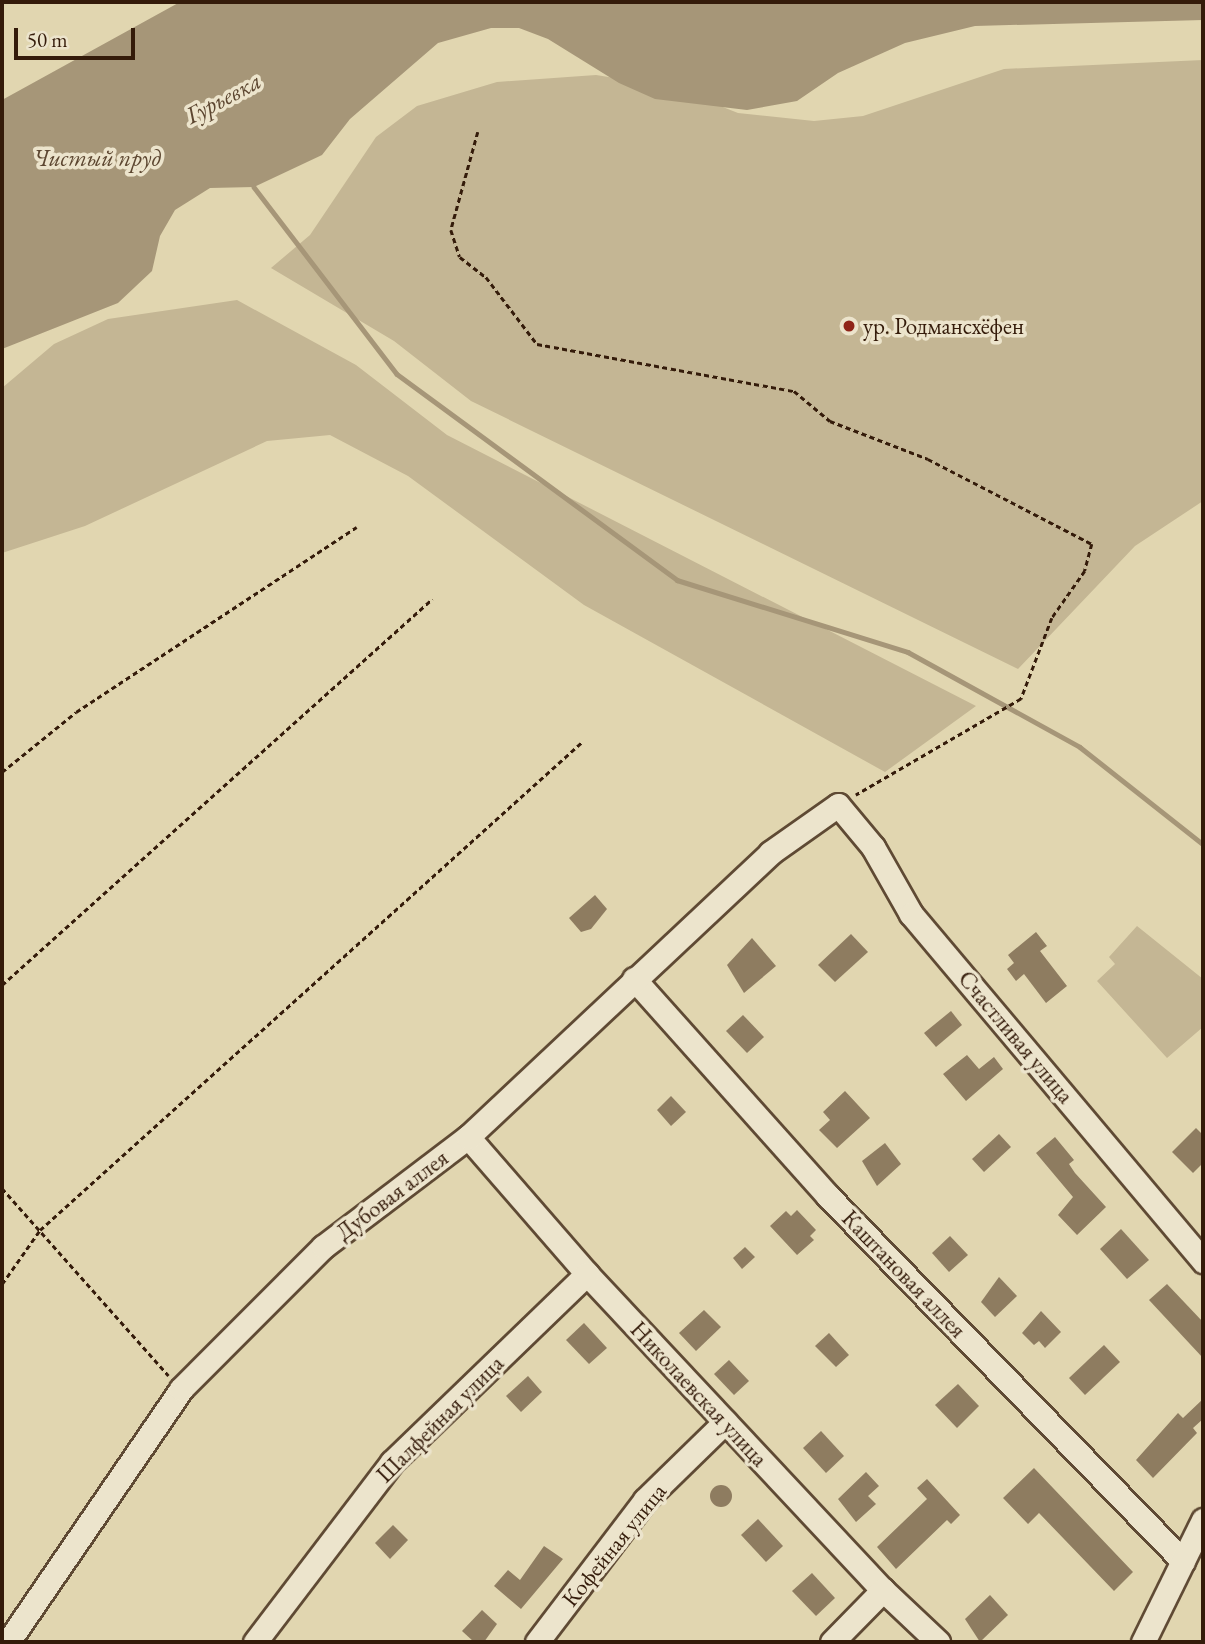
<!DOCTYPE html>
<meta charset="utf-8">
<style>
body{margin:0}
#map{position:relative;width:1205px;height:1644px;overflow:hidden;background:#e1d6b0;font-family:"EB Garamond",serif}
div>[style]{position:absolute}
[style*='--x']{left:calc(var(--x)*1px);top:calc(var(--y)*1px);width:calc(var(--w)*1px);rotate:calc(var(--a)*1deg)}
.green>*{inset:0;background:#c4b694}
.water>*{inset:0;background:#a69678}
.stream>*{height:4.5px;margin:-2.25px;padding:0 2.25px;transform-origin:2.25px;border-radius:2.25px;background:#a69678}
.building>*{inset:0;background:#8e7c60}
.round{border-radius:50%}
.path>*{height:2.5px;margin-top:-1.25px;transform-origin:0;background:repeating-linear-gradient(90deg,#341b0a 0 5px,transparent 0 8.5px)}
.roads{filter:drop-shadow(2px 0 #5f4a34) drop-shadow(-2px 0 #5f4a34) drop-shadow(0 2px #5f4a34) drop-shadow(0 -2px #5f4a34)}
.minor>*{height:23px;margin:-11.5px;padding:0 11.5px;transform-origin:11.5px;border-radius:11.5px;background:#ece4cc}
.dots>*{width:19px;height:19px;translate:-50% -50%;box-sizing:border-box;border:4px solid #ece4cc;border-radius:50%}
span{translate:-50% -50%;white-space:nowrap;text-align:center;line-height:1.15;-webkit-text-stroke:7px #ece4cc;paint-order:stroke}
.poi-label{font-size:23px;color:#341b0a}
.left{translate:0 -50%;text-align:left}
.street-label{font-size:23px;color:#341b0a}
.water-label{font-size:24px;color:#5c4630;font-style:italic}
.frame{position:absolute;inset:0;border:4px solid #341b0a;pointer-events:none}
.scale{position:absolute;left:14px;top:28px;width:121px;height:32px;box-sizing:border-box;border:4px solid #341b0a;border-top:0;padding-left:9px;font-size:21px;line-height:24px;white-space:nowrap;color:#341b0a;-webkit-text-stroke:5px #ece4cc;paint-order:stroke}
</style>
<div id="map">
<div class="green">
<div style="clip-path:polygon(1203px 60px,1203px 501px,1135px 546px,1018px 669px,471px 401px,394px 341px,271px 268px,310px 235px,376px 137px,417px 106px,497px 82px,596px 75px,672px 87px,738px 113px,814px 121px,863px 116px,1004px 69px)"></div>
<div style="clip-path:polygon(237px 300px,356px 365px,447px 435px,976px 706px,885px 772px,584px 605px,408px 476px,330px 435px,267px 441px,85px 526px,2px 553px,2px 388px,54px 344px,108px 319px)"></div>
<div style="clip-path:polygon(1137px 926px,1203px 979px,1203px 1027px,1167px 1058px,1097px 981px,1115px 964px,1109px 957px)"></div>
</div>
<div class="water">
<div style="clip-path:polygon(180px 2px,1203px 2px,1203px 20px,975px 26px,905px 43px,838px 73px,797px 101px,747px 110px,655px 99px,619px 83px,548px 39px,519px 28px,491px 28px,438px 43px,350px 119px,322px 155px,254px 187px,210px 188px,175px 210px,160px 236px,152px 271px,118px 303px,2px 349px,2px 100px)"></div>
</div>
<div class="stream">
<div style="--x:254;--y:187;--w:235;--a:52.6"></div>
<div style="--x:397;--y:374;--w:348;--a:36.3"></div>
<div style="--x:677;--y:580;--w:242;--a:17.3"></div>
<div style="--x:908;--y:652;--w:196;--a:28.9"></div>
<div style="--x:1080;--y:747;--w:157;--a:38.3"></div>
</div>
<div class="building">
<div style="clip-path:polygon(595px 895px,607px 909px,591px 929px,581px 932px,569px 918px)"></div>
<div style="clip-path:polygon(1036px 932px,1047px 946px,1040px 951px,1067px 986px,1046px 1003px,1024px 974px,1016px 981px,1007px 969px,1014px 963px,1008px 955px)"></div>
<div style="clip-path:polygon(851px 934px,868px 952px,835px 982px,818px 965px)"></div>
<div style="clip-path:polygon(752px 938px,776px 966px,744px 993px,727px 965px)"></div>
<div style="clip-path:polygon(951px 1011px,962px 1025px,936px 1047px,924px 1033px)"></div>
<div style="clip-path:polygon(743px 1015px,764px 1037px,747px 1053px,726px 1031px)"></div>
<div style="clip-path:polygon(967px 1055px,979px 1069px,994px 1057px,1003px 1069px,966px 1101px,943px 1074px)"></div>
<div style="clip-path:polygon(845px 1091px,870px 1118px,837px 1148px,819px 1130px,830px 1120px,823px 1112px)"></div>
<div style="clip-path:polygon(671px 1096px,686px 1112px,671px 1126px,657px 1110px)"></div>
<div style="clip-path:polygon(1196px 1128px,1203px 1135px,1203px 1163px,1193px 1173px,1172px 1152px)"></div>
<div style="clip-path:polygon(999px 1134px,1011px 1147px,984px 1172px,972px 1159px)"></div>
<div style="clip-path:polygon(1055px 1137px,1074px 1160px,1069px 1164px,1075px 1173px,1106px 1207px,1077px 1235px,1058px 1215px,1073px 1197px,1036px 1153px)"></div>
<div style="clip-path:polygon(885px 1143px,901px 1164px,877px 1186px,862px 1161px)"></div>
<div style="clip-path:polygon(797px 1210px,816px 1230px,810px 1236px,814px 1240px,797px 1255px,770px 1226px,786px 1211px,791px 1216px)"></div>
<div style="clip-path:polygon(1121px 1229px,1149px 1260px,1127px 1279px,1100px 1249px)"></div>
<div style="clip-path:polygon(950px 1236px,968px 1255px,949px 1272px,932px 1253px)"></div>
<div style="clip-path:polygon(745px 1247px,755px 1257px,742px 1269px,733px 1258px)"></div>
<div style="clip-path:polygon(999px 1277px,1017px 1296px,995px 1317px,981px 1302px)"></div>
<div style="clip-path:polygon(1167px 1284px,1203px 1322px,1203px 1358px,1149px 1300px)"></div>
<div style="clip-path:polygon(704px 1310px,721px 1327px,696px 1351px,679px 1333px)"></div>
<div style="clip-path:polygon(1041px 1311px,1061px 1332px,1045px 1348px,1039px 1341px,1034px 1345px,1022px 1333px)"></div>
<div style="clip-path:polygon(584px 1323px,607px 1348px,589px 1364px,566px 1340px)"></div>
<div style="clip-path:polygon(829px 1333px,849px 1355px,836px 1367px,815px 1346px)"></div>
<div style="clip-path:polygon(1104px 1345px,1120px 1362px,1085px 1395px,1069px 1378px)"></div>
<div style="clip-path:polygon(729px 1360px,749px 1381px,734px 1395px,714px 1374px)"></div>
<div style="clip-path:polygon(528px 1376px,542px 1392px,521px 1412px,506px 1396px)"></div>
<div style="clip-path:polygon(958px 1384px,979px 1406px,957px 1428px,935px 1405px)"></div>
<div style="clip-path:polygon(1203px 1399px,1203px 1419px,1193px 1428px,1197px 1433px,1153px 1478px,1136px 1460px,1178px 1413px,1183px 1418px)"></div>
<div style="clip-path:polygon(821px 1431px,844px 1456px,826px 1473px,803px 1448px)"></div>
<div style="clip-path:polygon(1034px 1468px,1133px 1572px,1114px 1591px,1039px 1513px,1028px 1524px,1003px 1498px)"></div>
<div style="clip-path:polygon(866px 1472px,879px 1486px,868px 1496px,876px 1504px,856px 1522px,838px 1499px)"></div>
<div style="clip-path:polygon(927px 1479px,960px 1515px,951px 1524px,947px 1520px,896px 1569px,877px 1547px,927px 1499px,917px 1488px)"></div>
<div class="round" style="left:710px;top:1485px;width:22px;height:22px"></div>
<div style="clip-path:polygon(758px 1519px,783px 1546px,766px 1562px,741px 1535px)"></div>
<div style="clip-path:polygon(393px 1525px,408px 1540px,390px 1559px,375px 1543px)"></div>
<div style="clip-path:polygon(544px 1546px,563px 1559px,521px 1609px,494px 1586px,508px 1570px,520px 1580px)"></div>
<div style="clip-path:polygon(812px 1573px,835px 1598px,816px 1616px,792px 1591px)"></div>
<div style="clip-path:polygon(990px 1595px,1008px 1615px,980px 1642px,965px 1619px)"></div>
<div style="clip-path:polygon(482px 1610px,497px 1624px,484px 1642px,474px 1642px,462px 1631px)"></div>
</div>
<div class="path">
<div style="--x:478;--y:132;--w:102;--a:105.4"></div>
<div style="--x:451;--y:230;--w:28;--a:72"></div>
<div style="--x:460;--y:257;--w:33;--a:38"></div>
<div style="--x:486;--y:277;--w:84;--a:52.7"></div>
<div style="--x:537;--y:344;--w:261;--a:10.4"></div>
<div style="--x:794;--y:391;--w:47;--a:39.8"></div>
<div style="--x:830;--y:421;--w:105;--a:21.2"></div>
<div style="--x:928;--y:459;--w:185;--a:27.4"></div>
<div style="--x:1092;--y:544;--w:28;--a:105"></div>
<div style="--x:1085;--y:571;--w:57;--a:125.1"></div>
<div style="--x:1052;--y:618;--w:87;--a:110.9"></div>
<div style="--x:1021;--y:699;--w:191;--a:149.8"></div>
<div style="--x:2;--y:772;--w:95;--a:-39"></div>
<div style="--x:76;--y:712;--w:336;--a:-33.4"></div>
<div style="--x:2;--y:985;--w:578;--a:-41.91"></div>
<div style="--x:2;--y:1188;--w:251;--a:48.4"></div>
<div style="--x:2;--y:1284;--w:66;--a:-54.9"></div>
<div style="--x:40;--y:1230;--w:729;--a:-42"></div>
</div>
<div class="roads">
<div class="minor">
<div style="--x:634;--y:979;--w:291;--a:48.2"></div>
<div style="--x:828;--y:1196;--w:509;--a:45.8"></div>
<div style="--x:468;--y:1137;--w:181;--a:49"></div>
<div style="--x:587;--y:1274;--w:433;--a:46.9"></div>
<div style="--x:883;--y:1590;--w:76;--a:43.4"></div>
<div style="--x:8;--y:1642;--w:306;--a:-55.6"></div>
<div style="--x:181;--y:1389;--w:201;--a:-45"></div>
<div style="--x:323;--y:1247;--w:182;--a:-37.2"></div>
<div style="--x:468;--y:1137;--w:415;--a:-43.2"></div>
<div style="--x:770;--y:853;--w:83;--a:-35.2"></div>
<div style="--x:838;--y:805;--w:55;--a:50.2"></div>
<div style="--x:873;--y:847;--w:77;--a:60.4"></div>
<div style="--x:911;--y:914;--w:454;--a:49.9"></div>
<div style="--x:255;--y:1642;--w:226;--a:-52.7"></div>
<div style="--x:392;--y:1462;--w:271;--a:-44"></div>
<div style="--x:537;--y:1642;--w:178;--a:-52.7"></div>
<div style="--x:645;--y:1500;--w:112;--a:-44.3"></div>
<div style="--x:832;--y:1642;--w:73;--a:-45.6"></div>
<div style="--x:1143;--y:1642;--w:136;--a:-63.8"></div>
</div>
</div>
<div class="dots">
<div style="left:849px;top:326px;background:#8f2418"></div>
</div>
<div class="poi-label">
<span class="left" style="left:863px;top:326px">ур. Родмансхёфен</span>
</div>
<div class="street-label">
<span style="left:1016px;top:1037px;rotate:50deg">Счастливая улица</span>
<span style="left:392px;top:1195px;rotate:-37deg">Дубовая аллея</span>
<span style="left:904px;top:1274px;rotate:46deg">Каштановая аллея</span>
<span style="left:699px;top:1394px;rotate:47deg">Николаевская улица</span>
<span style="left:440px;top:1419px;rotate:-45deg">Шалфейная улица</span>
<span style="left:614px;top:1545px;rotate:-51deg">Кофейная улица</span>
</div>
<div class="water-label">
<span style="left:223px;top:98px;rotate:-28deg">Гурьевка</span>
<span style="left:97px;top:158px">Чистый пруд</span>
</div>
<div class="frame"></div>
<div class="scale">50 m</div>
</div>
